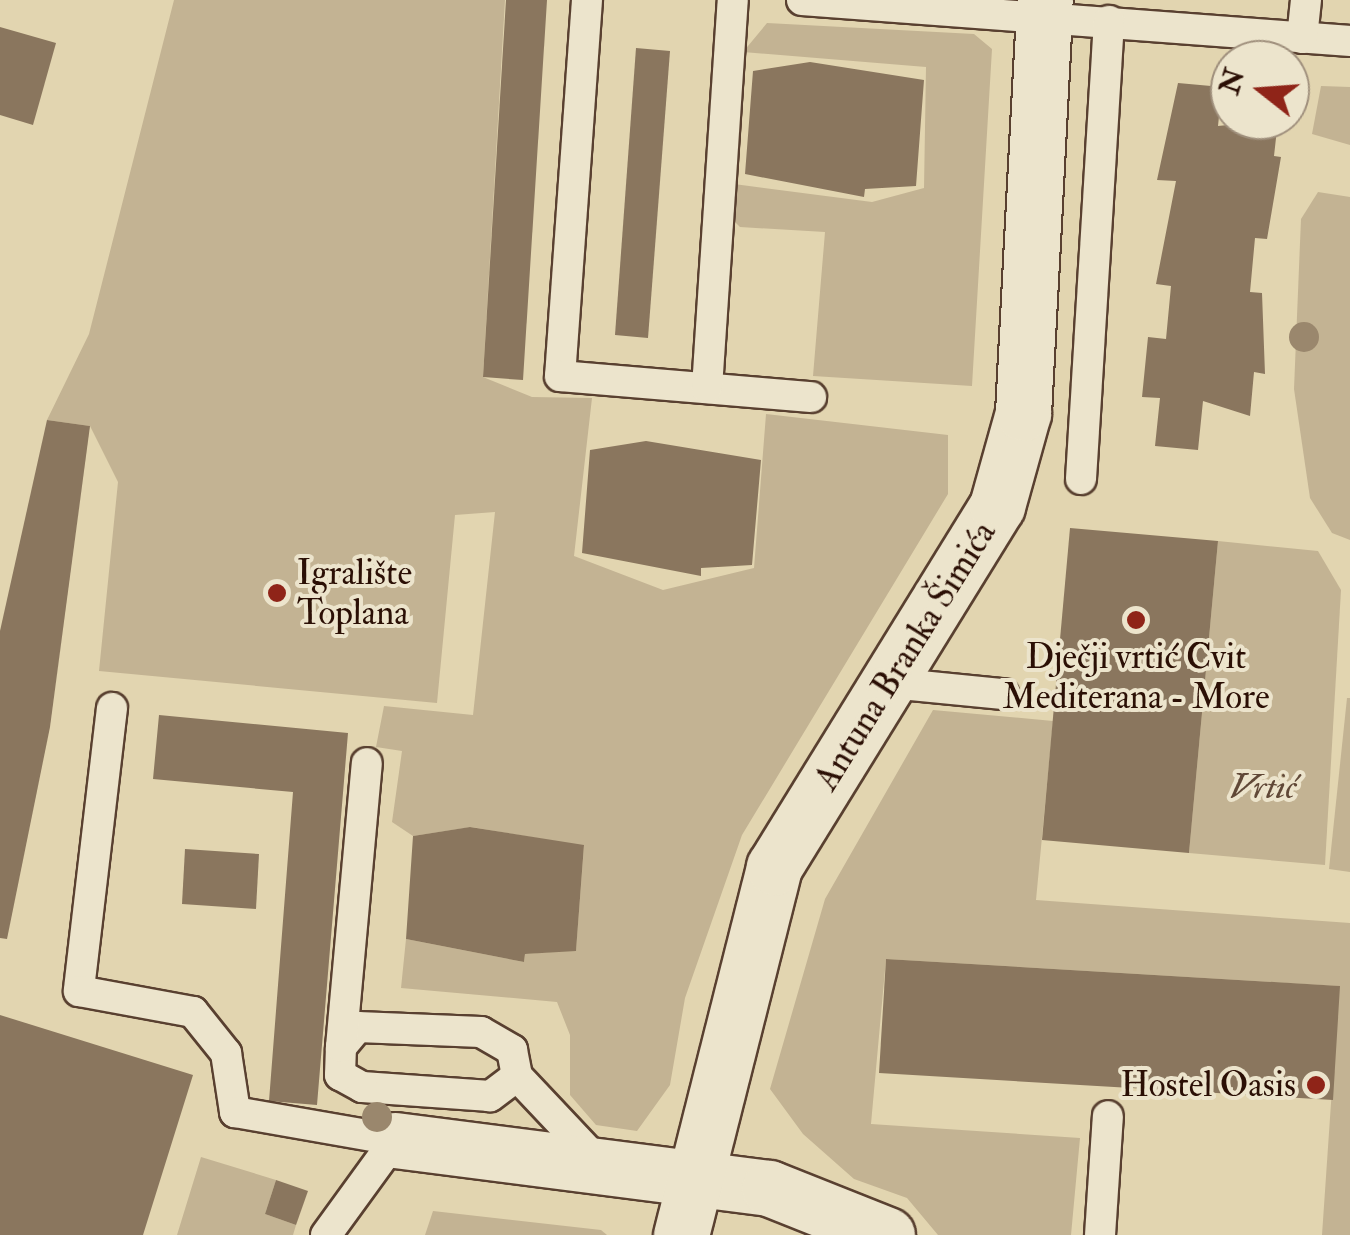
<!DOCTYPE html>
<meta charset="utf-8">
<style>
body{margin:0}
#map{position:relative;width:1350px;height:1235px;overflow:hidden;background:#e2d5b0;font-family:"IM FELL Double Pica",serif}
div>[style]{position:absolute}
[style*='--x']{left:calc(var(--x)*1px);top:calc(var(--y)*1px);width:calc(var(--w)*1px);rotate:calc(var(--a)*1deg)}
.green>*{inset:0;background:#c3b393}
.building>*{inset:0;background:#8a765e}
.roads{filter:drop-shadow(2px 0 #594030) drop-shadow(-2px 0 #594030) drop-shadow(0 2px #594030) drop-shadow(0 -2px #594030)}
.service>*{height:30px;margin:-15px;padding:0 15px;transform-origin:15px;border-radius:15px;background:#ece4cc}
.minor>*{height:55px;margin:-27.5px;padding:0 27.5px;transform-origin:27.5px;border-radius:27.5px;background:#ece4cc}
.trees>*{width:30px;height:30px;margin:-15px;border-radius:50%;background:#9a876d}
.dots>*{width:28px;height:28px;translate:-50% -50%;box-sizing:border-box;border:5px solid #ece4cc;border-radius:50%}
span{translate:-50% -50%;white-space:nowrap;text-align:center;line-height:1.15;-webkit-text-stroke:8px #ece4cc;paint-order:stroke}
.poi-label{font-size:35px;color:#2b0f05}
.left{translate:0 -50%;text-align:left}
.right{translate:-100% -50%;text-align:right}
.street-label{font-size:35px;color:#2b0f05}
.park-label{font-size:35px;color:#604837;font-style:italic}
.north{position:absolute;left:1210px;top:40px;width:100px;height:100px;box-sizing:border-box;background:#ece4cc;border:2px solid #9f8f7c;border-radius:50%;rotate:287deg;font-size:28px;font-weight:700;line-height:40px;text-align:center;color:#2b0f05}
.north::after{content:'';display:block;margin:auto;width:35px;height:45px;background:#8f2418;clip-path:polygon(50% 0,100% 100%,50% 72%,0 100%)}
</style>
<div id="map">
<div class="green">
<div style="clip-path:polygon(174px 0,505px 0,483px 377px,532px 397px,592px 398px,574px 556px,663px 590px,754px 568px,766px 414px,948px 435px,948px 494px,742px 835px,685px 998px,670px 1085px,637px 1131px,596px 1125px,570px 1095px,570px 1035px,557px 1002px,401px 988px,406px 939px,524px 962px,525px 954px,576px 950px,584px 846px,471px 827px,413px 836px,392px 822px,402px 751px,376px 747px,384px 706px,473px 715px,495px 512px,455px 515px,437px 703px,99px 671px,118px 482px,90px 426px,47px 420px,89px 334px)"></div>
<div style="clip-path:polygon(767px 23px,974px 34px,992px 49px,972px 386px,813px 376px,825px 232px,740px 227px,730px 217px,734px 184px,872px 202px,924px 188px,926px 67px,743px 52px)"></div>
<div style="clip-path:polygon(1321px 86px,1350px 87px,1350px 145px,1312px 134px)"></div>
<div style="clip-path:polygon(1318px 192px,1350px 197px,1350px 540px,1332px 533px,1310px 498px,1294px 389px,1301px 219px)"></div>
<div style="clip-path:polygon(1218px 541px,1318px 551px,1341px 590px,1325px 865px,1189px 853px)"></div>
<div style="clip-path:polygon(1347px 698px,1350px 698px,1350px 872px,1329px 869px)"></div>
<div style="clip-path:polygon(933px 710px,1053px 721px,1036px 900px,1350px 923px,1350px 1235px,1322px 1235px,1339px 986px,886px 959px,871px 1124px,1080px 1138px,1071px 1235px,938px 1235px,907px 1198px,854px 1179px,803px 1134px,770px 1089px,825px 899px)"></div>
<div style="clip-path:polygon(201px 1157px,276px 1180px,265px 1214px,296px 1225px,293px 1235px,177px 1235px)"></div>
<div style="clip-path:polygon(433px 1211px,601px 1230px,607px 1235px,425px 1235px)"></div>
</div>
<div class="building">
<div style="clip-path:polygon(506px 0,547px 0,523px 380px,483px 377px)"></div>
<div style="clip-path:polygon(0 27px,56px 43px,33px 125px,0 115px)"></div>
<div style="clip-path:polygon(636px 48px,670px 51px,648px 338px,615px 335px)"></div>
<div style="clip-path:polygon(810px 62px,924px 80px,916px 186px,865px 189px,864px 197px,745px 174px,753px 71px)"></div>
<div style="clip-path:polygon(1178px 83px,1222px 87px,1218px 126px,1278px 120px,1274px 156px,1281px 157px,1267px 239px,1255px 238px,1250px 292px,1262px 293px,1265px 374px,1254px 372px,1250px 416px,1203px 401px,1198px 450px,1155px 446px,1160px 398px,1142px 397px,1148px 337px,1166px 339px,1171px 286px,1156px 284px,1176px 181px,1157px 180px)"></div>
<div style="clip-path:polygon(47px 420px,90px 426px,50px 727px,7px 939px,0 938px,0 631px)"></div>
<div style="clip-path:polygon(646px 441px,761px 460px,752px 565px,701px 568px,701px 576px,582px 553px,590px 450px)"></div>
<div style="clip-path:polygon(1070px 528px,1218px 541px,1189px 853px,1042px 840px)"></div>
<div style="clip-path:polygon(159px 715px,348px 733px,317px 1105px,269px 1101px,293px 792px,153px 779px)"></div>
<div style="clip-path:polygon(470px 827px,584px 845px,576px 951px,525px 954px,524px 962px,406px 939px,413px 836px)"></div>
<div style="clip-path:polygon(185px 849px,259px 854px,256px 909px,182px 904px)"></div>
<div style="clip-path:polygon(886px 959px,1340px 986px,1333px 1100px,879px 1073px)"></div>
<div style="clip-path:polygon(0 1015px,193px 1075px,143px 1235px,0 1235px)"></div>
<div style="clip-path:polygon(276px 1180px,308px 1191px,296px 1225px,265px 1214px)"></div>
</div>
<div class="roads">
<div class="service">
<div style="--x:587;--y:0;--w:377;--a:94.1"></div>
<div style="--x:560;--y:376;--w:252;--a:4.8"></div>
<div style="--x:802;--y:0;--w:550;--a:4.28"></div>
<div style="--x:1302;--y:38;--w:38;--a:-84"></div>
<div style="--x:707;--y:388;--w:389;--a:-86.2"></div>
<div style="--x:1081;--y:479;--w:459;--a:-86.5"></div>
<div style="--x:890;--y:683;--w:114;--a:5.6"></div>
<div style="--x:112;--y:708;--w:285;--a:96.7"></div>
<div style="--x:79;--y:991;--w:116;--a:10.4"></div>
<div style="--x:193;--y:1012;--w:53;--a:51.2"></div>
<div style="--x:226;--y:1053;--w:60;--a:81.3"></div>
<div style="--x:235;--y:1112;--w:162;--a:9.9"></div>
<div style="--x:341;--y:1047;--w:26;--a:-50"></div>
<div style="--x:358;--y:1027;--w:123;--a:2.3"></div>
<div style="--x:481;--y:1032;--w:36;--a:30"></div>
<div style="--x:512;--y:1050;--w:26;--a:79"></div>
<div style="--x:517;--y:1076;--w:34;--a:143"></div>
<div style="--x:490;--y:1096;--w:128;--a:-176"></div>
<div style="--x:362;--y:1087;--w:25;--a:-151"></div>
<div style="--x:340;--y:1075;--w:28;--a:-88"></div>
<div style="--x:341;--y:1047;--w:285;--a:-84.8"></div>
<div style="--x:517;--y:1076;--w:120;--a:46.7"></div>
<div style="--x:326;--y:1235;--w:117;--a:-54"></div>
<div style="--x:1100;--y:1235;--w:119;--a:-86.2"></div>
</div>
<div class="minor">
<div style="--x:395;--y:1140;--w:377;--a:7.3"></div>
<div style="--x:769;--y:1188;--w:127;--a:21.7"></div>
<div style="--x:681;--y:1235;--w:380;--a:-75.8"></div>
<div style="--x:774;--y:867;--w:424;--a:-58.3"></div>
<div style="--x:997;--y:506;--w:97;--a:-74.4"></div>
<div style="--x:1023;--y:413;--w:414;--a:-87"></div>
</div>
</div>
<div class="trees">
<div style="left:1304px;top:337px"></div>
<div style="left:377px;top:1117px"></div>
</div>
<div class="dots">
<div style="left:277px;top:593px;background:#8f2418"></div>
<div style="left:1136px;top:620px;background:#8f2418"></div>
<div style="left:1316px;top:1085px;background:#8f2418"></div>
</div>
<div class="poi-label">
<span class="left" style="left:297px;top:593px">Igralište<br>Toplana</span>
<span style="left:1136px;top:677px">Dječji vrtić Cvit<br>Mediterana - More</span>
<span class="right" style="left:1296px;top:1085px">Hostel Oasis</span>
</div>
<div class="street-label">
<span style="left:905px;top:656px;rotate:-58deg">Antuna Branka Šimića</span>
</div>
<div class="park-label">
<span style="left:1263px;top:787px">Vrtić</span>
</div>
<div class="north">N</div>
</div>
